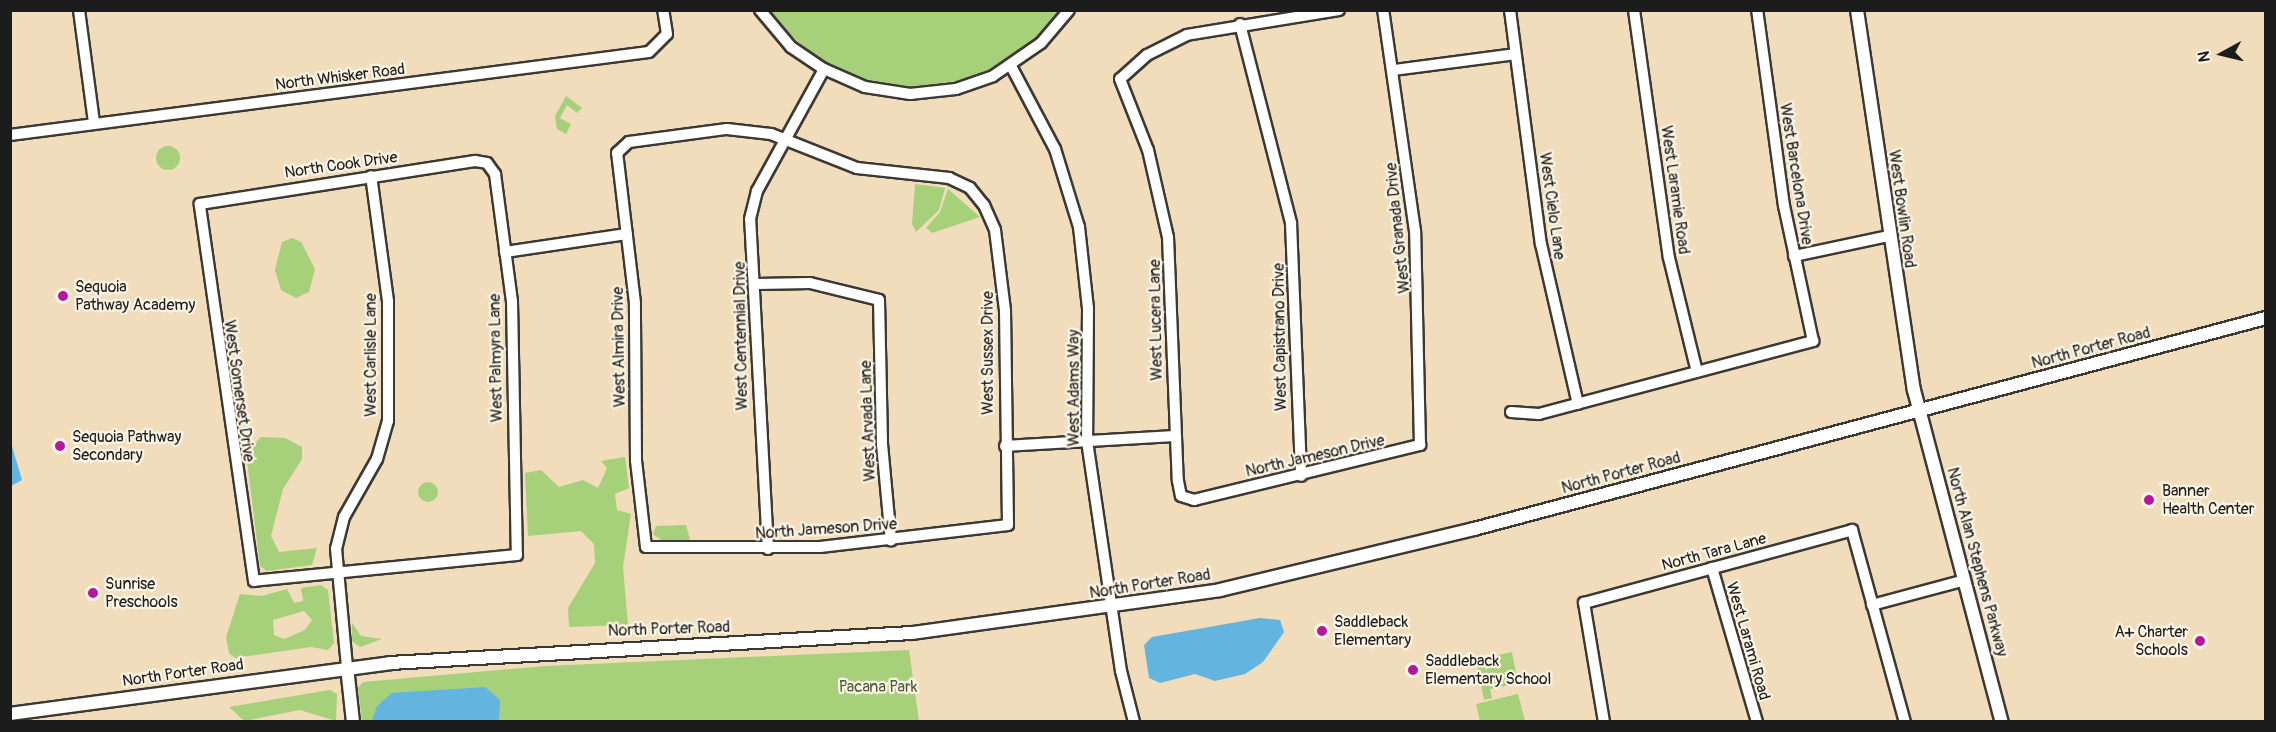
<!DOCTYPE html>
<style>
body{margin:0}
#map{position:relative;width:2276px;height:732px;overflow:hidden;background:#f1dcbc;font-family:Pangolin,sans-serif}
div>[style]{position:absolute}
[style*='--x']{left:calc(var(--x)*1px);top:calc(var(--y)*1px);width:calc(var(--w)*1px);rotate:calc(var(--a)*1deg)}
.green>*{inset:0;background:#a7d07b}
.round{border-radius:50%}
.water>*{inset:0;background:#63b4de}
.roads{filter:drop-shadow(2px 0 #3c3934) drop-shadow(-2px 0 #3c3934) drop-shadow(0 2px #3c3934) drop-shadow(0 -2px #3c3934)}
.minor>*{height:10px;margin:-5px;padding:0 5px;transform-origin:5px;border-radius:5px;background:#fff}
.tertiary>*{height:12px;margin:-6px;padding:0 6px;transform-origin:6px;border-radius:6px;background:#fff}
.dots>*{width:16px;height:16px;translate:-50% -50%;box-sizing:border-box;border:3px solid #fcf5e5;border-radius:50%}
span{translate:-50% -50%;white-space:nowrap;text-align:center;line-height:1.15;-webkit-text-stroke:4.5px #fcf5e5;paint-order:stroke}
.street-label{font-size:16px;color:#1c1c1c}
.poi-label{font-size:16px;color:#1c1c1c}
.left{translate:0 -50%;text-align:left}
.right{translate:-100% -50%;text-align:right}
.park-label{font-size:16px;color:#4d5b3d}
.frame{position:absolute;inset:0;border:12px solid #1c1c1c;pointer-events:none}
.north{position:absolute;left:2192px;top:24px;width:60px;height:60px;-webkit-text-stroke:4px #fcf5e5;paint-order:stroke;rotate:262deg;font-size:16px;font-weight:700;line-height:24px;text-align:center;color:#1c1c1c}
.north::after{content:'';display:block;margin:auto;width:21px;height:27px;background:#1c1c1c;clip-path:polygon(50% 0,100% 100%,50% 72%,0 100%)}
</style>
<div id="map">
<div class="green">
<div style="clip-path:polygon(768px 11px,1062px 11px,1034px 41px,995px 67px,963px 80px,913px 87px,866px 81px,838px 70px,806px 50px)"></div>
<div style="clip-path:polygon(566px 96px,582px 108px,577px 113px,567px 105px,560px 118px,571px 124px,566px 134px,557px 129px,555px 116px)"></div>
<div class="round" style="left:156px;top:146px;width:24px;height:24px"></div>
<div style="clip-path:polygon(915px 184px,945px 188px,939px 210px,916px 232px,912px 224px)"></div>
<div style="clip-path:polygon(948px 189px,980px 217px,932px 233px,926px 228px,940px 212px)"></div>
<div style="clip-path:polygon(292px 238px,301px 242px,315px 269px,309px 292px,296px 298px,281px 290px,275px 270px,282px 242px)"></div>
<div style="clip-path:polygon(261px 437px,285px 438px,302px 447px,302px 459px,283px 489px,271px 536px,279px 552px,317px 548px,312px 565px,267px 571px,260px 566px,246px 452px)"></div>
<div style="clip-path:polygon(625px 457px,629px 488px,615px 494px,617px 510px,631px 514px,623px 567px,628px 625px,569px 627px,568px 608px,595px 563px,594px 544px,581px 531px,528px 536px,525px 473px,541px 470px,559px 487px,583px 480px,598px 488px,607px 468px,601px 461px)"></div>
<div class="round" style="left:418px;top:482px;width:20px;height:20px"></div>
<div style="clip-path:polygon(686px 525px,690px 540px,661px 540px,653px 534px,656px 526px)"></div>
<div style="clip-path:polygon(evenodd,321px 585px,328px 590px,334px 643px,328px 650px,311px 647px,235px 658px,229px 653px,226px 637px,240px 594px,262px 596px,287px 589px,294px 603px,303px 601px,301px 588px,321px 585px,304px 611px,312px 620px,305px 630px,284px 639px,274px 635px,273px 620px,304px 611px)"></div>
<div style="clip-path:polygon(352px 623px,361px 636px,382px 639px,360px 647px,352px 641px)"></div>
<div style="clip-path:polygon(909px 650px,919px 721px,362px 721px,358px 688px,363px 682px,545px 666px)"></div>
<div style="clip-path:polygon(1512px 652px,1518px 683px,1490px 689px,1492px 698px,1484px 700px,1476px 660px)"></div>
<div style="clip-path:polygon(330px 690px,337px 694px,336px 721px,300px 710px,244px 721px,229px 707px)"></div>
<div style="clip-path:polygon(1518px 694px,1525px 721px,1480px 721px,1476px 704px)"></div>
</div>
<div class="water">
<div style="clip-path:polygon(11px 443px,22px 480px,11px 486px,10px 486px)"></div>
<div style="clip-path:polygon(1260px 618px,1280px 620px,1284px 632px,1263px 662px,1245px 674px,1215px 681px,1195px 674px,1160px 683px,1149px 678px,1144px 645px,1152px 637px)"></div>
<div style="clip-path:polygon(485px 687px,500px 700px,499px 721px,372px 721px,377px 706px,392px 693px)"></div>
</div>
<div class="roads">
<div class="minor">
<div style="--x:79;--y:10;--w:114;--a:82.4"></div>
<div style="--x:760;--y:10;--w:48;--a:50"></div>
<div style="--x:791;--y:47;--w:40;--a:34"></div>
<div style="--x:824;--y:69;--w:45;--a:23.7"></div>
<div style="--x:865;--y:87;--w:46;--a:8.8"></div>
<div style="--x:910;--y:94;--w:46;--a:-6.2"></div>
<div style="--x:956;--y:89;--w:39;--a:-19"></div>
<div style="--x:993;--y:76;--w:58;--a:-34.5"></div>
<div style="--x:1041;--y:43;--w:43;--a:-49.7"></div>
<div style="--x:1339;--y:10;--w:154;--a:170.7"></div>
<div style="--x:1187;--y:35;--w:45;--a:153.4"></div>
<div style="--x:1147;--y:55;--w:36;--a:138"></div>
<div style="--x:1120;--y:79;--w:76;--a:68.5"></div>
<div style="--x:1148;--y:150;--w:89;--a:77.1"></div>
<div style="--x:1168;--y:237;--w:244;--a:87.7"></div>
<div style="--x:1178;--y:481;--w:15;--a:79"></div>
<div style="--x:1181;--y:496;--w:14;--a:17"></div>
<div style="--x:1194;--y:500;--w:233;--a:-13.7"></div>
<div style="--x:1420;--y:445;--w:214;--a:-91.3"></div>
<div style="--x:1415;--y:231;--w:223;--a:-98.2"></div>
<div style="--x:1510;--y:10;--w:236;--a:82.5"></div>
<div style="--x:1541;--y:244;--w:164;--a:77"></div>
<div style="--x:1634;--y:10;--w:250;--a:82"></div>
<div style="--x:1669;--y:258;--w:117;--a:76.2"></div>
<div style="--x:1240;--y:24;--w:205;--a:75.6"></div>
<div style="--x:1291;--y:223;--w:253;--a:87.7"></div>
<div style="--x:1011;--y:66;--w:94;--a:62.1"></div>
<div style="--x:1055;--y:149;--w:82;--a:72.9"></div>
<div style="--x:1079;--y:227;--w:81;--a:83.7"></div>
<div style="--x:1088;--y:308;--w:133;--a:90.4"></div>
<div style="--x:1087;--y:441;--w:232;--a:81.6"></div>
<div style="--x:1121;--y:671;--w:53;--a:75.7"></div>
<div style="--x:1394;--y:70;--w:122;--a:-7.5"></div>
<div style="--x:727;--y:129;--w:44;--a:6.5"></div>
<div style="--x:771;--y:134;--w:92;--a:21.6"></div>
<div style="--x:857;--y:168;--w:93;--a:6.2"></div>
<div style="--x:949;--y:178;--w:23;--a:25"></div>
<div style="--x:970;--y:188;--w:22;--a:51"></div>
<div style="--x:984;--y:205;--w:27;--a:66"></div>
<div style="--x:995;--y:230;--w:81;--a:82.9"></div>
<div style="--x:1005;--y:310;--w:215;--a:89.2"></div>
<div style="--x:1008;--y:525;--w:189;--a:173.3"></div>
<div style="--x:820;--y:547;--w:174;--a:180"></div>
<div style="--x:646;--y:547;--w:87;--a:-96.6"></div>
<div style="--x:636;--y:461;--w:158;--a:-90.4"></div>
<div style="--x:635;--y:303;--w:151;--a:-96.8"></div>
<div style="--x:617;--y:153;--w:16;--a:-43"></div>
<div style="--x:629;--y:142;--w:99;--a:-7.6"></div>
<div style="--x:10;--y:135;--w:644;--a:-7.4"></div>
<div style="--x:649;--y:52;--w:25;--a:-45"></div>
<div style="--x:667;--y:34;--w:24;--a:-99"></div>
<div style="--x:475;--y:161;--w:12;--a:9"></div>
<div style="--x:487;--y:163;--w:14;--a:54"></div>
<div style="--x:495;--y:174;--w:129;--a:82.4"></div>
<div style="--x:512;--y:302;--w:253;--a:88.9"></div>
<div style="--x:517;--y:555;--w:264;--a:174.4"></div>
<div style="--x:254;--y:581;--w:381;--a:-98.2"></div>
<div style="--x:200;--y:204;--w:278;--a:-8.9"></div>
<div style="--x:505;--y:252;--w:123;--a:-8.4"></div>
<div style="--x:1794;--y:256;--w:97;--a:-11.9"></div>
<div style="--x:757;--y:284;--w:53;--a:-1.1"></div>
<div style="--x:810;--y:283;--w:71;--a:13.8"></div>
<div style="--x:879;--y:300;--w:144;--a:88.8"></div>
<div style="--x:882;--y:444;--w:97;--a:84.7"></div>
<div style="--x:1511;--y:412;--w:28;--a:4"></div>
<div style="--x:1539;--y:414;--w:284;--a:-14.9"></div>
<div style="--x:1813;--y:341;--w:138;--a:-102.1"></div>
<div style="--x:1784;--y:206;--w:198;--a:-97.8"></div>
<div style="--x:1005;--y:446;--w:169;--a:-3.4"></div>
<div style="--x:768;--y:549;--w:330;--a:-93.1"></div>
<div style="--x:750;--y:219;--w:29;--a:-76"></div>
<div style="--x:757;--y:191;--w:139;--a:-61.2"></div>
<div style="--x:1712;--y:568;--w:160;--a:73.7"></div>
<div style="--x:1872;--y:605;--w:96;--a:-15"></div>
<div style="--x:347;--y:667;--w:119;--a:-95.3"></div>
<div style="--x:336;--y:549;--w:33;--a:-76"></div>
<div style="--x:344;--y:517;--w:67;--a:-60.4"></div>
<div style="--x:377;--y:459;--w:40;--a:-74"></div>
<div style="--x:388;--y:421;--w:120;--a:-90"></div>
<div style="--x:388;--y:301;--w:126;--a:-97.7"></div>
<div style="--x:1604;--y:722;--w:121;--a:-99.5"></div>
<div style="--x:1584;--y:603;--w:278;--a:-15.2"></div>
<div style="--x:1852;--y:530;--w:199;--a:74.6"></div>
</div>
<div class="tertiary">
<div style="--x:1857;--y:10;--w:384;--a:81.5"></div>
<div style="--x:1914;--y:390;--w:343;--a:75.2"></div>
<div style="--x:347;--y:667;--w:55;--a:83.8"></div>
<div style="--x:10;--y:714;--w:383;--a:-7.6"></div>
<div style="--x:390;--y:663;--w:523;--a:-3.29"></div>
<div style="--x:912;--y:633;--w:311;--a:-7.9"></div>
<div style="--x:1220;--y:590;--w:261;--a:-13.5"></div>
<div style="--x:1474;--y:529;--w:820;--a:-14.92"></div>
</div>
</div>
<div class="dots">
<div style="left:63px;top:296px;background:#b5179e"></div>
<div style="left:60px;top:446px;background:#b5179e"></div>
<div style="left:2149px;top:500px;background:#b5179e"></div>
<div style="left:93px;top:593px;background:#b5179e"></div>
<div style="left:1322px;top:631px;background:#b5179e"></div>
<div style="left:2200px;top:641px;background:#b5179e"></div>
<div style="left:1413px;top:670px;background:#b5179e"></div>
</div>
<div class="street-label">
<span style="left:340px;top:77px;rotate:-7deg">North Whisker Road</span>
<span style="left:341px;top:165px;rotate:-8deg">North Cook Drive</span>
<span style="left:1796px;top:174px;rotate:81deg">West Barcelona Drive</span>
<span style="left:1675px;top:190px;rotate:82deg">West Laramie Road</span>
<span style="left:1552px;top:206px;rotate:82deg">West Cielo Lane</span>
<span style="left:1902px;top:209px;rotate:82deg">West Bowlin Road</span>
<span style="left:1398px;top:228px;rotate:-96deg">West Granada Drive</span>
<span style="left:1156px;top:320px;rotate:-91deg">West Lucera Lane</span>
<span style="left:741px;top:336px;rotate:-91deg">West Centennial Drive</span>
<span style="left:1280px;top:337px;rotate:-91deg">West Capistrano Drive</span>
<span style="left:619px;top:347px;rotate:-91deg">West Almira Drive</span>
<span style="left:2091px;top:348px;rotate:-15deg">North Porter Road</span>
<span style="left:988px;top:353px;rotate:-90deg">West Sussex Drive</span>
<span style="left:371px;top:355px;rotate:-90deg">West Carlisle Lane</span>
<span style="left:496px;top:358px;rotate:-91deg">West Palmyra Lane</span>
<span style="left:1074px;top:388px;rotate:-90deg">West Adams Way</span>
<span style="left:239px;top:391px;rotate:82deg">West Somerset Drive</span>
<span style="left:868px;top:421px;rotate:-92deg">West Arvada Lane</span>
<span style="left:1315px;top:456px;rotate:-13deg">North Jameson Drive</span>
<span style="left:1621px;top:473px;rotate:-15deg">North Porter Road</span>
<span style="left:826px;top:529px;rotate:-4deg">North Jameson Drive</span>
<span style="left:1714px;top:552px;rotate:-15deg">North Tara Lane</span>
<span style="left:1977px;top:562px;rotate:75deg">North Alan Stephens Parkway</span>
<span style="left:1150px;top:584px;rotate:-9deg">North Porter Road</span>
<span style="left:669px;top:629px;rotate:-2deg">North Porter Road</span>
<span style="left:1748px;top:641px;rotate:74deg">West Larami Road</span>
<span style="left:183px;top:673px;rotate:-8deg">North Porter Road</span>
</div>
<div class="poi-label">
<span class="left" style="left:75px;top:296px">Sequoia<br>Pathway Academy</span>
<span class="left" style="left:72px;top:446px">Sequoia Pathway<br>Secondary</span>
<span class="left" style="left:2162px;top:500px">Banner<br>Health Center</span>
<span class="left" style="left:105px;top:593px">Sunrise<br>Preschools</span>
<span class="left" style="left:1334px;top:631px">Saddleback<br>Elementary</span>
<span class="right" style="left:2188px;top:641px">A+ Charter<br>Schools</span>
<span class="left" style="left:1425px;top:670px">Saddleback<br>Elementary School</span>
</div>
<div class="park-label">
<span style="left:878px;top:687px">Pacana Park</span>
</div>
<div class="frame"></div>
<div class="north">N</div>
</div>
